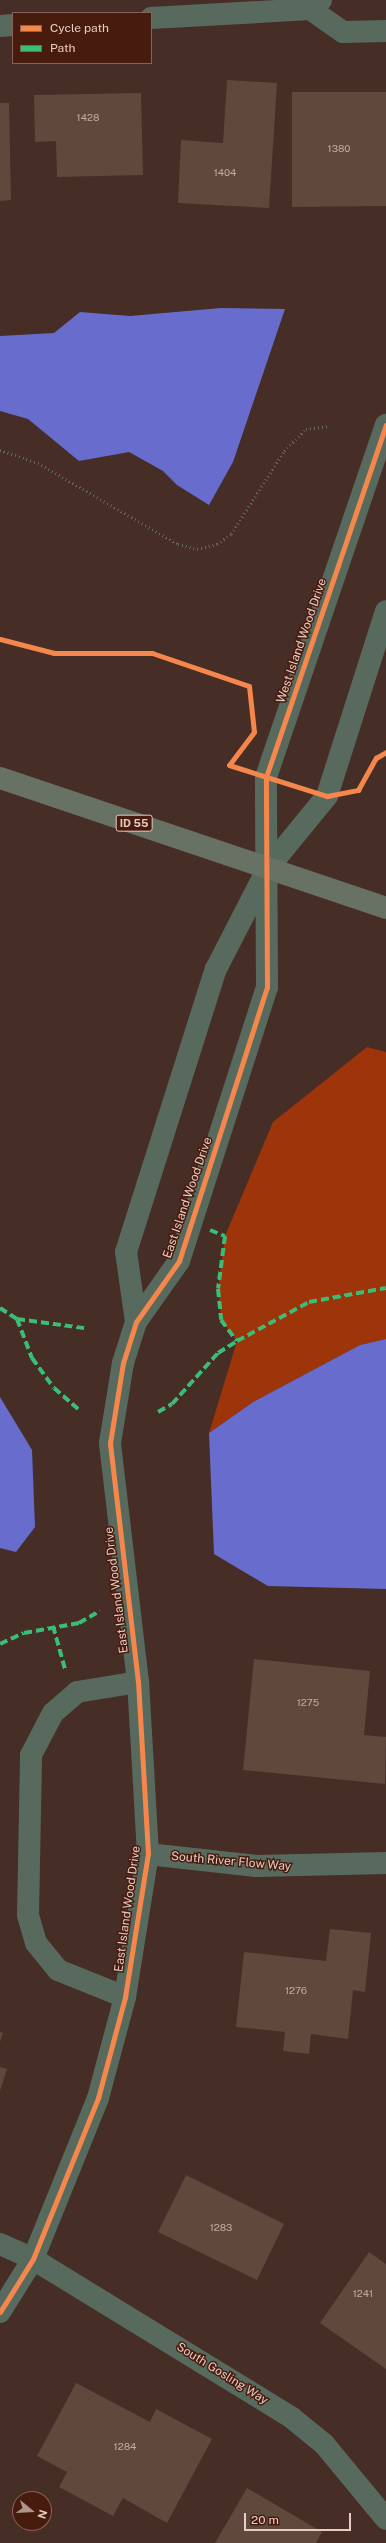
<!DOCTYPE html>
<style>
body{margin:0}
#map{position:relative;width:386px;height:2543px;overflow:hidden;background:#462d26;font-family:"Public Sans",sans-serif}
div>[style]{position:absolute}
[style*='--x']{left:calc(var(--x)*1px);top:calc(var(--y)*1px);width:calc(var(--w)*1px);rotate:calc(var(--a)*1deg)}
.forest>*{inset:0;background:#9d340a}
.water>*{inset:0;background:#686ccd}
.building>*{inset:0;background:#5f483c}
.path>*{height:2.5px;margin-top:-1.25px;transform-origin:0;background:repeating-linear-gradient(90deg,#63685e 0 1px,transparent 0 4px)}
.minor>*{height:22px;margin:-11px;padding:0 11px;transform-origin:11px;border-radius:11px;background:#586a5d}
.highway>*{height:22px;margin:-11px;padding:0 11px;transform-origin:11px;border-radius:11px;background:#687264}
.quiet>*{height:4px;margin-top:-2px;transform-origin:0;background:repeating-linear-gradient(90deg,#3abd76 0 8px,transparent 0 12px)}
.cycleway>*{height:5px;margin:-2.5px;padding:0 2.5px;transform-origin:2.5px;border-radius:2.5px;background:#f5874c}
span{translate:-50% -50%;white-space:nowrap;text-align:center;line-height:1.15;-webkit-text-stroke:3px #471c0f;paint-order:stroke}
.number-label{font-size:10px;color:#c6aaa0}
.number-label span{-webkit-text-stroke-width:0}
.shield-label span{padding:1px 3px;background:#471c0f;border:1px solid;border-radius:3px;-webkit-text-stroke-width:0}
.shield-label{font-size:11px;color:#e8cbc2;font-weight:700}
.street-label{font-size:12px;color:#e8cbc2}
.legend{position:absolute;left:12px;top:12px;width:140px;height:52px;box-sizing:border-box;background:#471c0f;border:1px solid #876257;margin:0;padding:5px 7px;list-style:none;font-size:12px;color:#e8cbc2}
.legend li{display:flex;align-items:center;gap:8px;height:20px}
.legend b{width:20px;border:1px solid #876257}
.north{position:absolute;left:12px;top:2491px;width:40px;height:40px;box-sizing:border-box;background:#471c0f;border:1px solid #876257;border-radius:50%;rotate:108deg;font-size:11px;font-weight:700;line-height:16px;text-align:center;color:#e8cbc2}
.north::after{content:'';display:block;margin:auto;width:14px;height:18px;background:#af948b;clip-path:polygon(50% 0,100% 100%,50% 72%,0 100%)}
.scale{position:absolute;left:244px;top:2513px;width:107px;height:18px;box-sizing:border-box;border:2px solid #e8cbc2;border-top:0;padding-left:5px;font-size:12px;line-height:14px;white-space:nowrap;color:#e8cbc2;-webkit-text-stroke:3px #471c0f;paint-order:stroke}
</style>
<div id="map">
<div class="forest">
<div style="clip-path:polygon(367px 1047px,386px 1052px,386px 1339px,360px 1345px,253px 1402px,209px 1433px,237px 1341px,221px 1320px,218px 1289px,225px 1236px,273px 1122px)"></div>
</div>
<div class="water">
<div style="clip-path:polygon(221px 308px,285px 309px,233px 462px,209px 505px,177px 485px,163px 471px,129px 452px,79px 461px,28px 419px,0 411px,0 336px,54px 333px,80px 312px,130px 316px)"></div>
<div style="clip-path:polygon(386px 1339px,386px 1589px,268px 1586px,214px 1554px,209px 1433px,253px 1402px,360px 1345px)"></div>
<div style="clip-path:polygon(0 1397px,32px 1450px,35px 1527px,16px 1552px,0 1548px)"></div>
</div>
<div class="building">
<div style="clip-path:polygon(227px 80px,277px 83px,269px 208px,178px 203px,181px 140px,223px 143px)"></div>
<div style="clip-path:polygon(292px 92px,386px 92px,386px 206px,292px 207px)"></div>
<div style="clip-path:polygon(141px 93px,143px 175px,57px 177px,56px 141px,35px 142px,34px 95px)"></div>
<div style="clip-path:polygon(0 103px,9px 103px,11px 200px,0 201px)"></div>
<div style="clip-path:polygon(254px 1659px,370px 1671px,364px 1735px,386px 1737px,385px 1784px,243px 1770px)"></div>
<div style="clip-path:polygon(330px 1929px,371px 1933px,365px 1992px,353px 1990px,348px 2039px,311px 2034px,309px 2054px,283px 2051px,285px 2032px,236px 2027px,244px 1952px,326px 1961px)"></div>
<div style="clip-path:polygon(0 2032px,3px 2033px,0 2042px)"></div>
<div style="clip-path:polygon(0 2067px,7px 2069px,0 2091px)"></div>
<div style="clip-path:polygon(186px 2175px,284px 2224px,257px 2280px,158px 2232px)"></div>
<div style="clip-path:polygon(369px 2252px,386px 2264px,386px 2369px,320px 2323px)"></div>
<div style="clip-path:polygon(76px 2383px,150px 2422px,156px 2409px,212px 2439px,167px 2523px,123px 2498px,113px 2516px,59px 2487px,67px 2472px,37px 2456px)"></div>
<div style="clip-path:polygon(247px 2488px,322px 2532px,316px 2543px,215px 2543px)"></div>
</div>
<div class="path">
<div style="--x:0;--y:450;--w:40;--a:18.9"></div>
<div style="--x:38;--y:463;--w:162;--a:30.1"></div>
<div style="--x:178;--y:544;--w:20;--a:15"></div>
<div style="--x:197;--y:549;--w:21;--a:-14"></div>
<div style="--x:217;--y:544;--w:17;--a:-36"></div>
<div style="--x:231;--y:534;--w:98;--a:-57.4"></div>
<div style="--x:284;--y:451;--w:31;--a:-45"></div>
<div style="--x:306;--y:429;--w:24;--a:-7"></div>
</div>
<div class="minor">
<div style="--x:321;--y:0;--w:14;--a:141"></div>
<div style="--x:310;--y:9;--w:40;--a:34.9"></div>
<div style="--x:343;--y:32;--w:43;--a:-1.3"></div>
<div style="--x:151;--y:18;--w:159;--a:-3.2"></div>
<div style="--x:0;--y:26;--w:13;--a:-4"></div>
<div style="--x:136;--y:1322;--w:71;--a:-98.1"></div>
<div style="--x:126;--y:1252;--w:297;--a:-72.4"></div>
<div style="--x:216;--y:969;--w:114;--a:-62.8"></div>
<div style="--x:268;--y:868;--w:93;--a:-50.7"></div>
<div style="--x:327;--y:796;--w:194;--a:-72.3"></div>
<div style="--x:148;--y:1854;--w:109;--a:6.3"></div>
<div style="--x:256;--y:1866;--w:130;--a:-1.3"></div>
<div style="--x:125;--y:1997;--w:72;--a:-158.1"></div>
<div style="--x:58;--y:1970;--w:35;--a:-129"></div>
<div style="--x:36;--y:1943;--w:29;--a:-106"></div>
<div style="--x:28;--y:1915;--w:160;--a:-88.9"></div>
<div style="--x:31;--y:1755;--w:47;--a:-62.4"></div>
<div style="--x:53;--y:1713;--w:32;--a:-41"></div>
<div style="--x:77;--y:1692;--w:62;--a:-9.3"></div>
<div style="--x:0;--y:2244;--w:36;--a:24"></div>
<div style="--x:33;--y:2259;--w:304;--a:31.5"></div>
<div style="--x:292;--y:2418;--w:41;--a:39.1"></div>
<div style="--x:324;--y:2444;--w:97;--a:50.4"></div>
<div style="--x:0;--y:2312;--w:62;--a:-58.1"></div>
<div style="--x:33;--y:2259;--w:174;--a:-68"></div>
<div style="--x:98;--y:2098;--w:105;--a:-75"></div>
<div style="--x:125;--y:1997;--w:145;--a:-80.9"></div>
<div style="--x:148;--y:1854;--w:172;--a:-93.3"></div>
<div style="--x:138;--y:1682;--w:241;--a:-96.7"></div>
<div style="--x:110;--y:1443;--w:81;--a:-80.8"></div>
<div style="--x:123;--y:1363;--w:43;--a:-72.4"></div>
<div style="--x:136;--y:1322;--w:75;--a:-54.8"></div>
<div style="--x:179;--y:1261;--w:288;--a:-72.2"></div>
<div style="--x:267;--y:987;--w:210;--a:-90.3"></div>
<div style="--x:266;--y:777;--w:372;--a:-71.2"></div>
</div>
<div class="highway">
<div style="--x:0;--y:778;--w:407;--a:18.6"></div>
</div>
<div class="quiet">
<div style="--x:210;--y:1230;--w:16;--a:22"></div>
<div style="--x:225;--y:1236;--w:53;--a:97.5"></div>
<div style="--x:218;--y:1289;--w:31;--a:84"></div>
<div style="--x:221;--y:1320;--w:26;--a:53"></div>
<div style="--x:0;--y:1308;--w:20;--a:33"></div>
<div style="--x:17;--y:1319;--w:68;--a:7.7"></div>
<div style="--x:17;--y:1319;--w:42;--a:69"></div>
<div style="--x:32;--y:1358;--w:37;--a:54"></div>
<div style="--x:54;--y:1388;--w:32;--a:41"></div>
<div style="--x:158;--y:1412;--w:16;--a:-30"></div>
<div style="--x:172;--y:1404;--w:69;--a:-48"></div>
<div style="--x:218;--y:1353;--w:22;--a:-32"></div>
<div style="--x:237;--y:1341;--w:82;--a:-28.4"></div>
<div style="--x:309;--y:1302;--w:78;--a:-10.3"></div>
<div style="--x:53;--y:1626;--w:45;--a:74.4"></div>
<div style="--x:0;--y:1644;--w:26;--a:-25"></div>
<div style="--x:24;--y:1633;--w:56;--a:-10.3"></div>
<div style="--x:79;--y:1623;--w:24;--a:-30"></div>
</div>
<div class="cycleway">
<div style="--x:0;--y:639;--w:56;--a:14.5"></div>
<div style="--x:54;--y:653;--w:98;--a:0"></div>
<div style="--x:152;--y:653;--w:102;--a:18.8"></div>
<div style="--x:249;--y:686;--w:46;--a:83.8"></div>
<div style="--x:254;--y:732;--w:41;--a:127.1"></div>
<div style="--x:229;--y:765;--w:103;--a:17.6"></div>
<div style="--x:327;--y:796;--w:32;--a:-11"></div>
<div style="--x:358;--y:790;--w:37;--a:-61"></div>
<div style="--x:376;--y:758;--w:12;--a:-31"></div>
<div style="--x:0;--y:2312;--w:62;--a:-58.1"></div>
<div style="--x:33;--y:2259;--w:174;--a:-68"></div>
<div style="--x:98;--y:2098;--w:105;--a:-75"></div>
<div style="--x:125;--y:1997;--w:145;--a:-80.9"></div>
<div style="--x:148;--y:1854;--w:172;--a:-93.3"></div>
<div style="--x:138;--y:1682;--w:241;--a:-96.7"></div>
<div style="--x:110;--y:1443;--w:81;--a:-80.8"></div>
<div style="--x:123;--y:1363;--w:43;--a:-72.4"></div>
<div style="--x:136;--y:1322;--w:75;--a:-54.8"></div>
<div style="--x:179;--y:1261;--w:288;--a:-72.2"></div>
<div style="--x:267;--y:987;--w:210;--a:-90.3"></div>
<div style="--x:266;--y:777;--w:372;--a:-71.2"></div>
</div>
<div class="number-label">
<span style="left:88px;top:118px">1428</span>
<span style="left:339px;top:149px">1380</span>
<span style="left:225px;top:173px">1404</span>
<span style="left:308px;top:1703px">1275</span>
<span style="left:296px;top:1991px">1276</span>
<span style="left:221px;top:2228px">1283</span>
<span style="left:363px;top:2294px">1241</span>
<span style="left:125px;top:2447px">1284</span>
</div>
<div class="shield-label">
<span style="left:134px;top:823px">ID 55</span>
</div>
<div class="street-label">
<span style="left:302px;top:641px;rotate:-71deg">West Island Wood Drive</span>
<span style="left:188px;top:1198px;rotate:-71deg">East Island Wood Drive</span>
<span style="left:117px;top:1590px;rotate:-97deg">East Island Wood Drive</span>
<span style="left:231px;top:1862px;rotate:5deg">South River Flow Way</span>
<span style="left:128px;top:1909px;rotate:-82deg">East Island Wood Drive</span>
<span style="left:222px;top:2374px;rotate:32deg">South Gosling Way</span>
</div>
<ul class="legend">
<li><b style="height:5px;background:#f5874c"></b>Cycle path</li>
<li><b style="height:5px;background:#3abd76"></b>Path</li>
</ul>
<div class="north">N</div>
<div class="scale">20 m</div>
</div>
